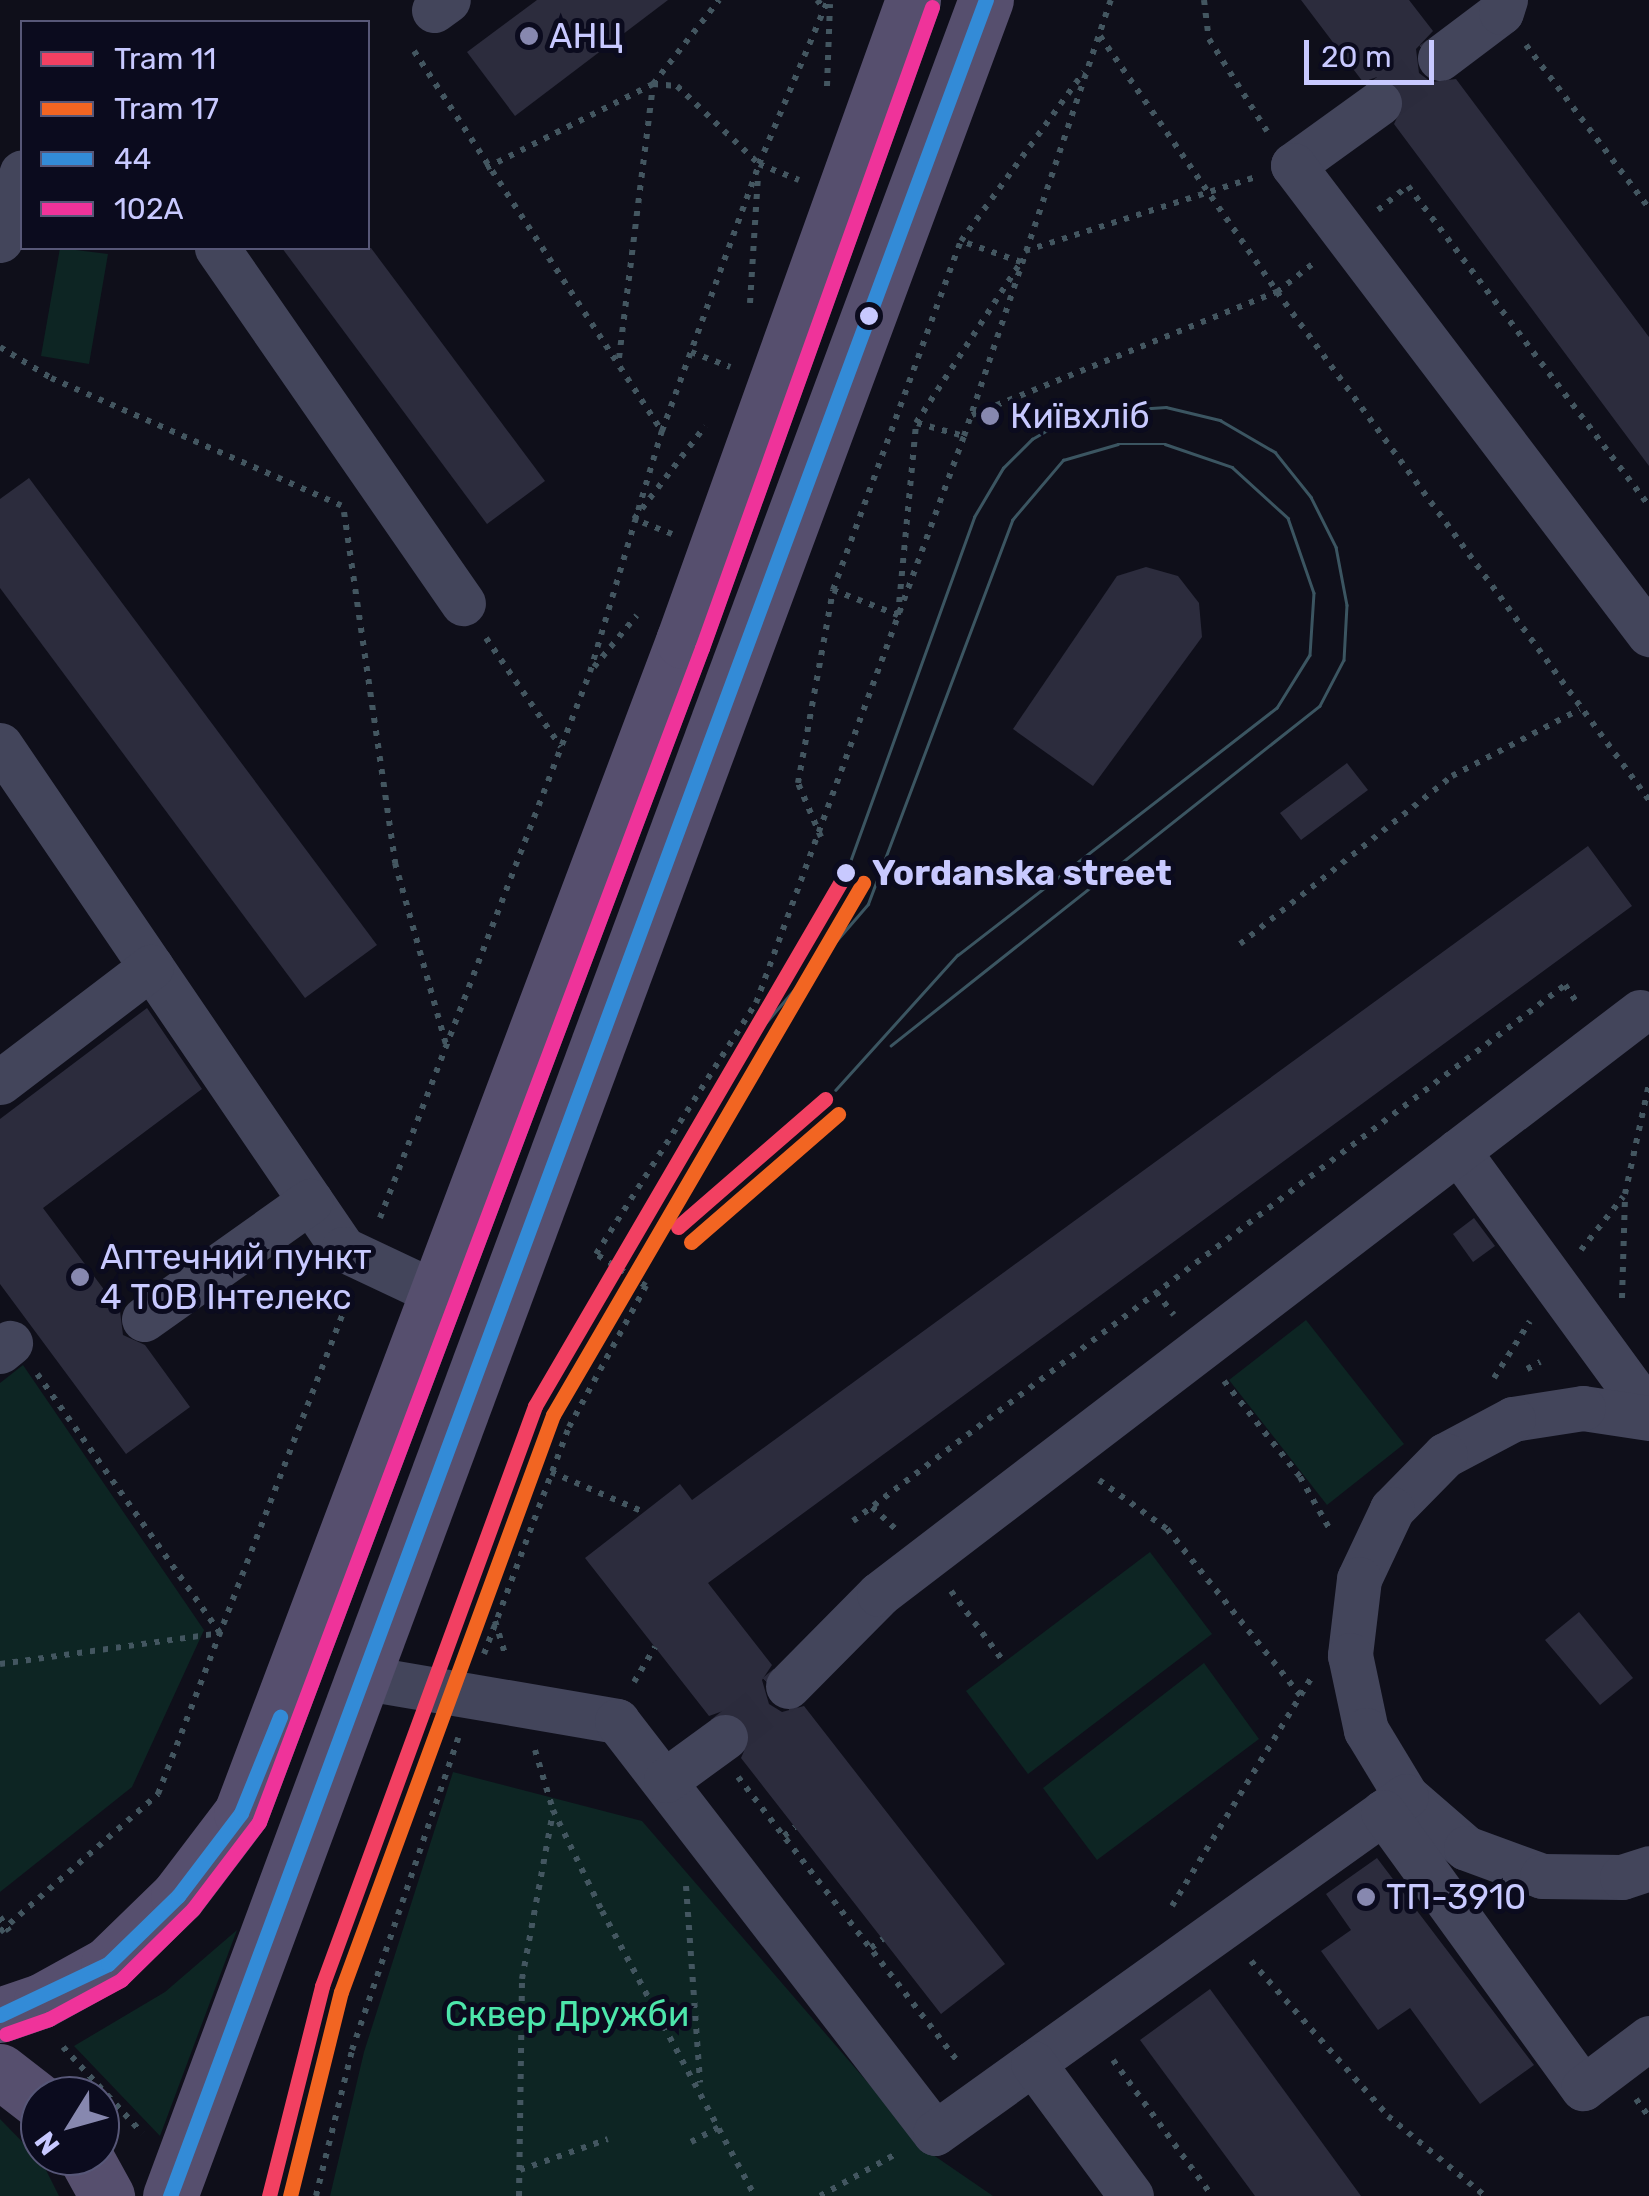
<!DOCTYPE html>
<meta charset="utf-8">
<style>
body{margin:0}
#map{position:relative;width:1649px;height:2196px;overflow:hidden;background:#0f0f1a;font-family:Rubik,sans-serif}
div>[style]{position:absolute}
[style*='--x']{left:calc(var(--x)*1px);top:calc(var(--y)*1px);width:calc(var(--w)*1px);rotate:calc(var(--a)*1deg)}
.green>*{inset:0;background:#0d2523}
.building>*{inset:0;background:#2c2c3d}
.minor-tunnel>*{height:45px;margin-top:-22.5px;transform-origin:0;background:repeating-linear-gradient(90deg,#2b2b3c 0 45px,transparent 0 67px)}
.path>*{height:6px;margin-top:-3px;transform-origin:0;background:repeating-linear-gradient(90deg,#435660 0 5px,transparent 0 13px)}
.minor>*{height:45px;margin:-22.5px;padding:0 22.5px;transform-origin:22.5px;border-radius:22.5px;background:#43455b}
.major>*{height:55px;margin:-27.5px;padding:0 27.5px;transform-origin:27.5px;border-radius:27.5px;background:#564f6e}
.tram>*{height:2.5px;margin:-1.25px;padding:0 1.25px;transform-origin:1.25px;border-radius:1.25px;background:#3b5561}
.bus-1>*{height:15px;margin:-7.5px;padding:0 7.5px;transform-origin:7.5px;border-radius:7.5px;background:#338bd7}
.bus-2>*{height:15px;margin:-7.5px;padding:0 7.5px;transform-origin:7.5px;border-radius:7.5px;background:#ef339a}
.tram-1>*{height:15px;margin:-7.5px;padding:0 7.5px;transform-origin:7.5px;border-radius:7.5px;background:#f24062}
.tram-2>*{height:15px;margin:-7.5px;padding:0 7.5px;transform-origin:7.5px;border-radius:7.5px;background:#f26522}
.dots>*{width:28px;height:28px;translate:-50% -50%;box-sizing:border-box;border:5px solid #0b0b1e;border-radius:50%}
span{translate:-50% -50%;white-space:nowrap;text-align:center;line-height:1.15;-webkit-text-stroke:10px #0b0b1e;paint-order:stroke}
.poi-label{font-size:35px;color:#c8c9ff}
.left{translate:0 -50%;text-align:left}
.stop-label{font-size:35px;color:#c8c9ff;font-weight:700}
.park-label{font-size:35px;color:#4de6ab}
.legend{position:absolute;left:20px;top:20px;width:350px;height:230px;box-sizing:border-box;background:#0b0b1e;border:2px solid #575778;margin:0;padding:12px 18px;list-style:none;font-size:30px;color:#c8c9ff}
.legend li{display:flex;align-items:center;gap:20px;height:50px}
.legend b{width:50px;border:2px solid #575778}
.north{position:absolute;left:20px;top:2076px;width:100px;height:100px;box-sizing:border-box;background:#0b0b1e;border:2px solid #575778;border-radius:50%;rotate:233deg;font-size:28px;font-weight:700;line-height:40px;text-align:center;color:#c8c9ff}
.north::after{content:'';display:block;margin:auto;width:35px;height:45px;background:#8788af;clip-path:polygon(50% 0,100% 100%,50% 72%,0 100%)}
.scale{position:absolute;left:1304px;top:40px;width:130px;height:45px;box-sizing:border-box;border:5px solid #c8c9ff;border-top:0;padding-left:12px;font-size:30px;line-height:35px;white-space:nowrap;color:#c8c9ff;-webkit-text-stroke:8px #0b0b1e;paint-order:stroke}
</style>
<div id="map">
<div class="green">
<div style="clip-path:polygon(60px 248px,108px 254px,89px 364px,41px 356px)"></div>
<div style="clip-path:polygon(1306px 1320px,1404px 1444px,1327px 1505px,1229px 1380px)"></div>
<div style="clip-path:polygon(23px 1365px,204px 1630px,132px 1787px,0 1892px,0 1383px)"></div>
<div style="clip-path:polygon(1150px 1552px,1212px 1634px,1028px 1774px,966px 1691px)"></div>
<div style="clip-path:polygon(1204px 1663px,1259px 1739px,1097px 1860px,1043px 1788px)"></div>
<div style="clip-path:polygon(453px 1772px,642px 1821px,926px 2150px,993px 2196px,330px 2196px,364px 2052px)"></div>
<div style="clip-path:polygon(237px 1930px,160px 2136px,74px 2046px,165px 1992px)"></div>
<div style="clip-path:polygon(0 2119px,42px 2162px,59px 2196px,0 2196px)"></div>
</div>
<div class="building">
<div style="clip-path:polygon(537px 0,668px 0,515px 116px,467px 52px)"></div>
<div style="clip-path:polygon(1301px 0,1409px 0,1433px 31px,1416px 49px,1419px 73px,1431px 82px,1456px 79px,1649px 337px,1649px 466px,1394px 124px,1405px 101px,1400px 87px,1377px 77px,1363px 82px)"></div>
<div style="clip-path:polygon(282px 248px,371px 248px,545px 481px,487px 524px)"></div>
<div style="clip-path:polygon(29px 478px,377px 945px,305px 998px,0 588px,0 499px)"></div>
<div style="clip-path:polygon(1146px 567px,1178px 576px,1199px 603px,1202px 637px,1093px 786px,1013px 729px,1117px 576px)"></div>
<div style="clip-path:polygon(1347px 763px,1368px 790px,1301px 840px,1280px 813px)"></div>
<div style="clip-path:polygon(1588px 846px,1632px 906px,708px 1583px,772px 1665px,762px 1680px,769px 1704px,782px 1712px,804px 1706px,1005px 1964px,941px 2014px,741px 1758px,751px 1735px,746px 1721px,723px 1711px,709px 1716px,585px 1558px,680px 1484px,692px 1500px)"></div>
<div style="clip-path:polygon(147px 1008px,202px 1089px,43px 1208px,120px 1311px,123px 1335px,145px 1345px,190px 1407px,126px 1454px,0 1284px,0 1119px)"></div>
<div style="clip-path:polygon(1474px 1218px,1495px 1246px,1473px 1262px,1453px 1234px)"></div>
<div style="clip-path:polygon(1579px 1612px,1633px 1678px,1600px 1705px,1545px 1640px)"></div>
<div style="clip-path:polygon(1377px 1858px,1534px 2065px,1480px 2104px,1410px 2008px,1378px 2030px,1321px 1951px,1351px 1930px,1326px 1894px)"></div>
<div style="clip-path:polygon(1210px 1989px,1361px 2196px,1255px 2196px,1140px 2040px)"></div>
</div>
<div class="minor-tunnel">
<div style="--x:1379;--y:103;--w:76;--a:-36.4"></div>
<div style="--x:725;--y:1737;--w:81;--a:-39"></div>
</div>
<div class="path">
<div style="--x:817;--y:0;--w:11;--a:49"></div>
<div style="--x:1204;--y:0;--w:39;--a:83"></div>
<div style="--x:1209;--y:39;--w:109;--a:57.8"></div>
<div style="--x:1100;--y:36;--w:311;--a:55.3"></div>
<div style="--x:1277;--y:292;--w:630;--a:53.79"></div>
<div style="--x:1526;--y:45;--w:204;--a:53"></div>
<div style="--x:414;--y:51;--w:452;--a:56.9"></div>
<div style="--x:827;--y:86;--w:82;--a:-87.9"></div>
<div style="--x:486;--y:168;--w:187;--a:-26.7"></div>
<div style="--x:653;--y:84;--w:107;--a:-51.8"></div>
<div style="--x:1378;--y:210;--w:38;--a:-39"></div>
<div style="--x:1408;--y:186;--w:401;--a:53"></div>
<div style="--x:1025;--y:251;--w:242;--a:-17.8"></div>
<div style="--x:750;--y:303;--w:127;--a:-86.4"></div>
<div style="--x:0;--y:347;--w:60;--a:31.3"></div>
<div style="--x:51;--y:378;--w:317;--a:23.7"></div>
<div style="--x:691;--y:352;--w:42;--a:21"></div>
<div style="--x:619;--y:358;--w:276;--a:-82.9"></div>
<div style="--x:653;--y:84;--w:24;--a:5"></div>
<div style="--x:677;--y:86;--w:113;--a:43.6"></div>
<div style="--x:759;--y:164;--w:43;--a:21.8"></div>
<div style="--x:972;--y:415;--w:329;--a:-22"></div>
<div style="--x:1277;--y:292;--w:48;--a:-38.3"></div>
<div style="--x:917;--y:423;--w:49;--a:15.5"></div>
<div style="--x:344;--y:512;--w:355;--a:81.7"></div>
<div style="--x:395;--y:863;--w:188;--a:74.3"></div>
<div style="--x:672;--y:534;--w:41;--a:-158.5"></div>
<div style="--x:634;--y:519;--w:117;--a:-52.6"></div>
<div style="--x:833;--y:590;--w:70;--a:21"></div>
<div style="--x:898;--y:615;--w:193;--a:-84.6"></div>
<div style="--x:916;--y:423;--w:192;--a:-56.9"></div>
<div style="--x:1021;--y:262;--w:64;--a:-160.7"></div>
<div style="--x:486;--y:638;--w:132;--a:55.5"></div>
<div style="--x:594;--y:667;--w:67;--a:-50.4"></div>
<div style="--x:821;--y:837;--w:59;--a:-113.1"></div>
<div style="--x:798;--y:783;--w:196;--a:-79.7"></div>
<div style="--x:833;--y:590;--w:372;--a:-69.9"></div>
<div style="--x:961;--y:241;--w:209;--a:-54"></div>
<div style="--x:1240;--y:944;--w:270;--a:-38.4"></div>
<div style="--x:1452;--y:776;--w:144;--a:-27.6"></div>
<div style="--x:380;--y:1218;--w:585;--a:-68.96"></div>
<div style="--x:590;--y:672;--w:252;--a:-73.4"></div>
<div style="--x:662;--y:431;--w:284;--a:-70"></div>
<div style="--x:759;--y:164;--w:178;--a:-67.2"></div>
<div style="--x:1581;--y:1250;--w:68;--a:-51.6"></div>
<div style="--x:1156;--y:1292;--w:29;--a:52"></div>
<div style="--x:1622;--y:1298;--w:104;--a:-88.3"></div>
<div style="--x:1625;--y:1194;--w:113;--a:-77.7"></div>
<div style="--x:1527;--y:1369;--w:15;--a:-28"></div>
<div style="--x:1494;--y:1378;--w:67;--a:-57.7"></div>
<div style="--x:1224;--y:1381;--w:122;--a:51.6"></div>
<div style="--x:1300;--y:1477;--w:64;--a:60.3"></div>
<div style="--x:551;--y:1472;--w:101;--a:23.3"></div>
<div style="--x:1099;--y:1480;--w:84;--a:35.8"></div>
<div style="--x:1167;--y:1529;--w:214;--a:51.3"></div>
<div style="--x:872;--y:1507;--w:34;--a:43"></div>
<div style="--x:853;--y:1521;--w:891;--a:-36.97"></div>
<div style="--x:1565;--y:985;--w:23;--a:56"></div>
<div style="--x:951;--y:1591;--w:84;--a:53.3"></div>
<div style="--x:495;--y:1621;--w:38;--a:73"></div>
<div style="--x:484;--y:1654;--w:242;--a:-69.5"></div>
<div style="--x:569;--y:1427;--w:161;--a:-61.4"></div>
<div style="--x:646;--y:1286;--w:59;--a:-147.4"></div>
<div style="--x:596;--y:1254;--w:298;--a:-57.5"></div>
<div style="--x:756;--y:1003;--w:604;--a:-69.85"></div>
<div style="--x:964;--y:436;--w:460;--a:-71.4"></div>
<div style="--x:0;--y:1664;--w:222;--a:-8"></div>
<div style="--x:220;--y:1633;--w:317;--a:-125.2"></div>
<div style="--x:634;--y:1682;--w:41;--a:-59"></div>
<div style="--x:535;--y:1750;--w:63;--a:73.3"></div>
<div style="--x:553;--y:1810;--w:112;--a:64.1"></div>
<div style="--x:602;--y:1911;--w:323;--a:61.8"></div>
<div style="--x:738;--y:1777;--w:363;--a:52.3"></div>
<div style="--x:784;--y:1836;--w:14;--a:-39"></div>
<div style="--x:686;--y:1886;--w:197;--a:85.9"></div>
<div style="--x:1172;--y:1906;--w:267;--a:-58.6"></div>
<div style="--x:0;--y:1917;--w:17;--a:57"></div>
<div style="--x:0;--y:1932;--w:210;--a:-41.1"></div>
<div style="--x:158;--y:1794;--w:529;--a:-68.96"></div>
<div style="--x:871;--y:1948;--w:15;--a:-37"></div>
<div style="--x:1251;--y:1961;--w:207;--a:48.5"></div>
<div style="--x:1388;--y:2116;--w:126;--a:39.5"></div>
<div style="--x:63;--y:2047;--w:117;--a:47.4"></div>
<div style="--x:1113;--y:2060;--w:168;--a:53.9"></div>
<div style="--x:1636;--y:2099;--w:22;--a:54"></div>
<div style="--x:691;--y:2142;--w:32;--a:-28"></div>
<div style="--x:520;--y:2170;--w:93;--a:-19.4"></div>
<div style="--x:316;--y:2196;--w:150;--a:-76.1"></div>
<div style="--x:352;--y:2050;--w:330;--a:-71.2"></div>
<div style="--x:519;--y:2196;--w:217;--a:-89.2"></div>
<div style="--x:522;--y:1979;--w:171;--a:-79.5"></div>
<div style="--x:820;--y:2196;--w:89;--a:-28.9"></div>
</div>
<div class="minor">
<div style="--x:434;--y:10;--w:17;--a:-36"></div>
<div style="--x:1440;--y:58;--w:76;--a:-37"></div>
<div style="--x:1501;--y:12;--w:13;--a:-72"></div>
<div style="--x:1379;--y:103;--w:106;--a:144.2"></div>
<div style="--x:1293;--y:165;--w:589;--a:52.8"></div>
<div style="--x:0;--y:240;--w:71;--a:-72.1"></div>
<div style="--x:217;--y:248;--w:432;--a:55.3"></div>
<div style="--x:0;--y:745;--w:610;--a:55.76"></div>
<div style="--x:343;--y:1249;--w:103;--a:25.3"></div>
<div style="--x:0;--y:1082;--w:190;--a:-37.3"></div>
<div style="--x:1458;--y:1151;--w:324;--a:53.9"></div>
<div style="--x:144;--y:1319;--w:204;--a:-35.4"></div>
<div style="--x:0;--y:1351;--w:13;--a:-39"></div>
<div style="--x:1649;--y:1418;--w:67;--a:-171.4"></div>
<div style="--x:1583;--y:1408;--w:71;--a:171.1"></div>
<div style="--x:1513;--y:1419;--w:77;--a:152.1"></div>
<div style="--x:1445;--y:1455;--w:76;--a:134.5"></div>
<div style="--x:1392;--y:1509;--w:77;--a:115.2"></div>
<div style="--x:1359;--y:1579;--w:77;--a:96.8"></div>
<div style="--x:1350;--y:1655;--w:77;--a:78"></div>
<div style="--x:1366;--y:1730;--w:77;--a:58.8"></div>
<div style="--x:1406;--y:1796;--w:79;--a:40.9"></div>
<div style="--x:1466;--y:1848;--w:81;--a:20.2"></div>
<div style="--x:1542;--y:1876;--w:80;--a:0.7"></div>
<div style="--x:1622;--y:1877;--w:28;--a:-18"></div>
<div style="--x:366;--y:1678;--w:255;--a:9.7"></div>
<div style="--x:617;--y:1721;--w:520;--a:52.34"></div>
<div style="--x:935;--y:2133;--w:579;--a:-35.58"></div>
<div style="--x:788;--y:1686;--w:129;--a:-45.3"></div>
<div style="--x:879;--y:1594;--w:958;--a:-37.41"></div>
<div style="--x:666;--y:1780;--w:73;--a:-36.1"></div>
<div style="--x:1383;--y:1812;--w:341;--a:54.1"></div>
<div style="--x:1583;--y:2088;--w:83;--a:-37.1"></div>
<div style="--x:1033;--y:2063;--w:165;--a:53.6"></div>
</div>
<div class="major">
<div style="--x:0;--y:2015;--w:43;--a:-18.9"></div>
<div style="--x:41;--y:2001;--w:77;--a:-28.9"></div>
<div style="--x:108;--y:1964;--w:98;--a:-44.2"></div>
<div style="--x:178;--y:1896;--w:104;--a:-52.8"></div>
<div style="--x:241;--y:1813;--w:1253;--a:-69.34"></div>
<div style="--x:683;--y:641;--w:681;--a:-70.26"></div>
<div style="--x:0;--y:2071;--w:51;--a:37.8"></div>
<div style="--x:85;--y:2156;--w:46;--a:61.2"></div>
<div style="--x:170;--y:2196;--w:2343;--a:-69.62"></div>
</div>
<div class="tram">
<div style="--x:846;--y:873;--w:378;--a:-70.2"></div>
<div style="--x:974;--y:517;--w:57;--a:-59.4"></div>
<div style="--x:1003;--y:468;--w:41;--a:-45"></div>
<div style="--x:1032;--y:439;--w:52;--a:-30"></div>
<div style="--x:1077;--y:413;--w:89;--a:-3.9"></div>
<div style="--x:1166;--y:407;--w:56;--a:13.5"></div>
<div style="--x:1220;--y:420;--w:64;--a:30.2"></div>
<div style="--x:1275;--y:452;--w:58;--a:51.3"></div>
<div style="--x:1311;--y:497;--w:56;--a:63.4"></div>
<div style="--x:1336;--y:547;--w:59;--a:79.3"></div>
<div style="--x:1347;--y:605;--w:55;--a:93.1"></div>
<div style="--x:1344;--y:660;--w:52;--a:117.6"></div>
<div style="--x:1320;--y:706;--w:547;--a:141.6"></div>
<div style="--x:749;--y:1042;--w:182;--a:-49.2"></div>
<div style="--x:868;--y:904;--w:410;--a:-69.4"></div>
<div style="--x:1012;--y:520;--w:79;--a:-49.6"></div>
<div style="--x:1063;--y:460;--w:57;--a:-16.2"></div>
<div style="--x:1118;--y:444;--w:47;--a:0"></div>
<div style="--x:1165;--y:444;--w:71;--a:18.9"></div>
<div style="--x:1232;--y:467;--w:76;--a:42.3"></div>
<div style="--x:1288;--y:518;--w:79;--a:70.9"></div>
<div style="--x:1314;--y:593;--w:62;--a:93.7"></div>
<div style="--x:1310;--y:655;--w:62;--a:121.9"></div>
<div style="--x:1277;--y:708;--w:403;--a:142.2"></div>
<div style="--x:958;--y:955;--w:182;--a:132.1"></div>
</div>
<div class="bus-1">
<div style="--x:0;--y:2015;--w:119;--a:-25.3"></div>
<div style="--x:108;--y:1964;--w:98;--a:-44.2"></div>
<div style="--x:178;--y:1896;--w:104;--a:-52.8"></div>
<div style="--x:241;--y:1813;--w:104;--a:-67.9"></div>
<div style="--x:170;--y:2196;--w:2343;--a:-69.62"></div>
</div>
<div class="bus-2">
<div style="--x:6;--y:2034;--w:46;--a:-19.2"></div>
<div style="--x:49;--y:2019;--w:82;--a:-28.4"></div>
<div style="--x:121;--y:1980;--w:101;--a:-44.6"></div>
<div style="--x:193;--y:1909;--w:109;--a:-52.8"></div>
<div style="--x:259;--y:1822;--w:1255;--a:-69.33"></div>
<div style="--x:702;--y:648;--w:681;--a:-70.26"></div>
</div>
<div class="tram-1">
<div style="--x:678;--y:1227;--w:195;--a:-41"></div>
<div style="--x:269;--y:2196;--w:217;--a:-75.8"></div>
<div style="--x:322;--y:1986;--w:618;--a:-69.83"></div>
<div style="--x:535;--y:1406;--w:617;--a:-59.74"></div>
</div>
<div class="tram-2">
<div style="--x:691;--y:1242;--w:195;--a:-41"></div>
<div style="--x:290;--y:2196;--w:210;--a:-76"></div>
<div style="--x:341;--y:1992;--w:615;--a:-69.83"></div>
<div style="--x:553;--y:1415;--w:616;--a:-59.77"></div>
</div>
<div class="dots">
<div style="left:529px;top:36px;background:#8788af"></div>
<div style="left:869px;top:316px;background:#c8c9ff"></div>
<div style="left:990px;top:416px;background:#8788af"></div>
<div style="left:846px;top:873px;background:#c8c9ff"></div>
<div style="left:80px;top:1277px;background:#8788af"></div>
<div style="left:1366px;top:1897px;background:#8788af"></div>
</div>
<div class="poi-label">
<span class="left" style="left:549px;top:36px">АНЦ</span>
<span class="left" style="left:1010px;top:416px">Київхліб</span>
<span class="left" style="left:100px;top:1277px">Аптечний пункт<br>4 ТОВ Інтелекс</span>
<span class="left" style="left:1386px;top:1897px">ТП-3910</span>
</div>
<div class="stop-label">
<span class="left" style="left:872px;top:873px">Yordanska street</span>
</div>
<div class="park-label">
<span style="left:567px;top:2014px">Сквер Дружби</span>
</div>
<ul class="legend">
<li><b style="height:12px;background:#f24062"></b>Tram 11</li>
<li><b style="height:12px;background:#f26522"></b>Tram 17</li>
<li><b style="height:12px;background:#338bd7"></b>44</li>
<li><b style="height:12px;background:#ef339a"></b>102А</li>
</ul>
<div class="north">N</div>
<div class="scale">20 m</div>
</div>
